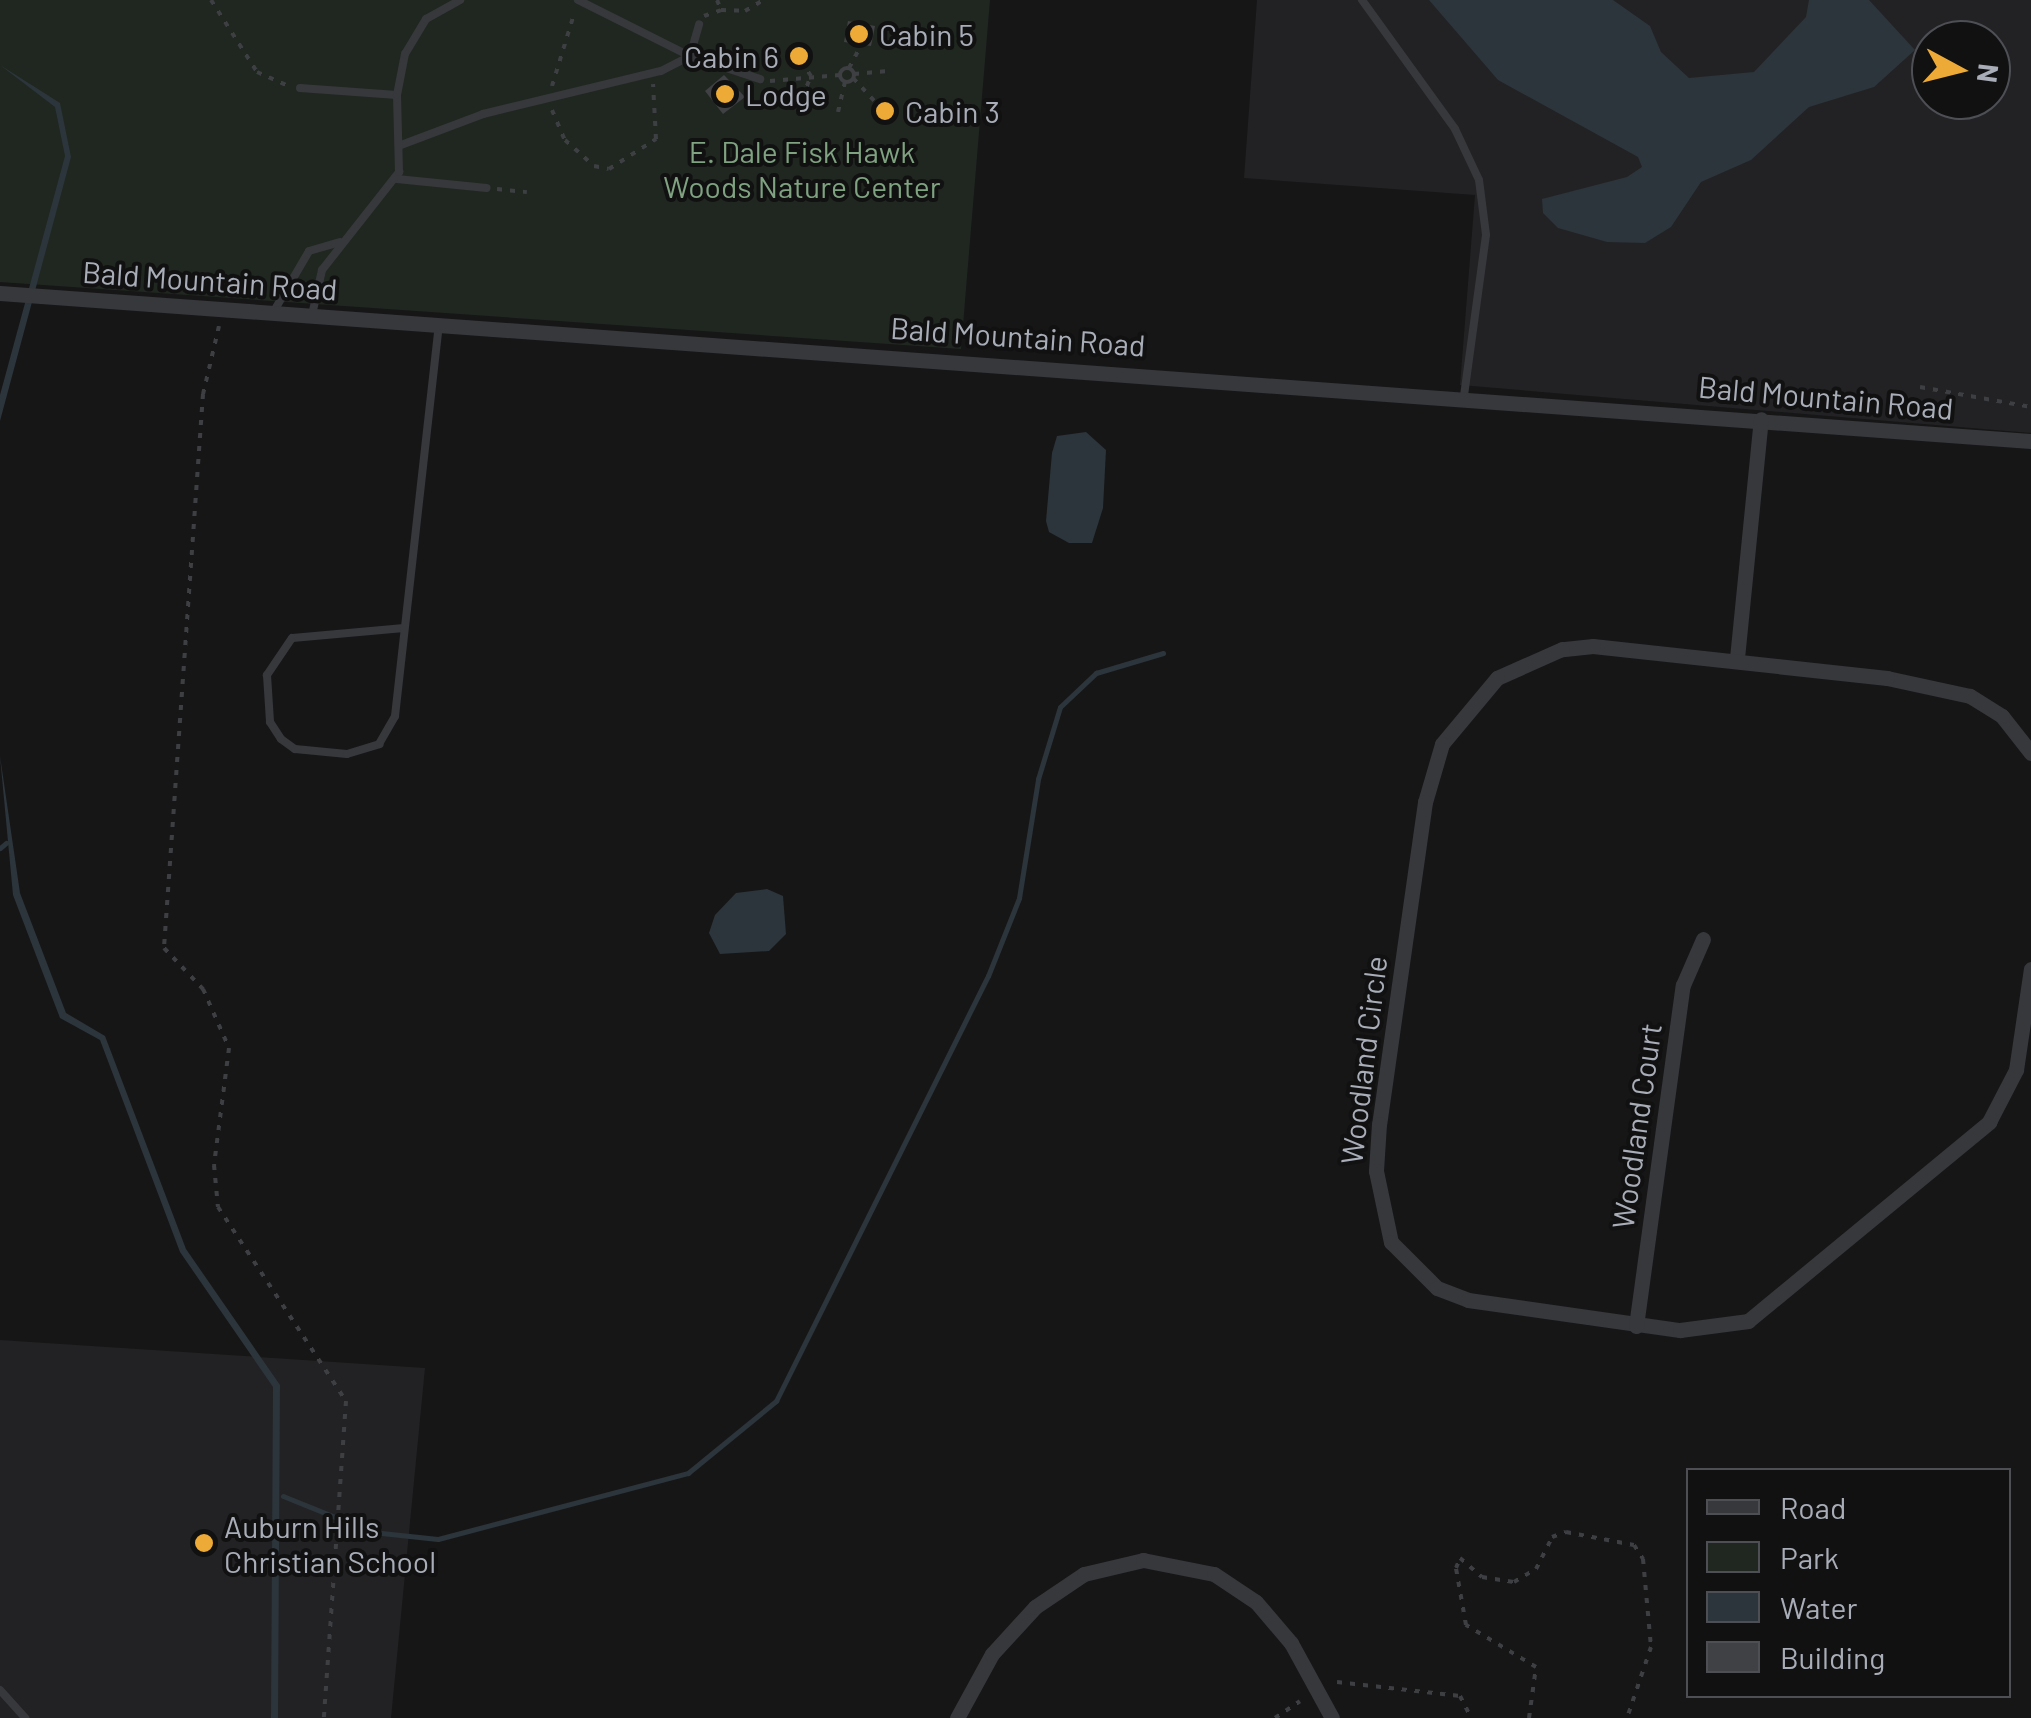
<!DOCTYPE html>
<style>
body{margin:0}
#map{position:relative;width:2031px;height:1718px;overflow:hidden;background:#161617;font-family:Barlow,sans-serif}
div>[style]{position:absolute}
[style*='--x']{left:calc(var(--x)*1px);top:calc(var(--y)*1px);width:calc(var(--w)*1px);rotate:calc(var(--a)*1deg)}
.built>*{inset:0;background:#222224}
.green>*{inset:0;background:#202720}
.water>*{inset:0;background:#2c353b}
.stream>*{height:5px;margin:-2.5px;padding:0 2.5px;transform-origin:2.5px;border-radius:2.5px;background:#2c353b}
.building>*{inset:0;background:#404144}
.path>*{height:4px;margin-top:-2px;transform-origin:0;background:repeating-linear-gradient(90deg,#3d3f43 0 5px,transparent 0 13px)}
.path>.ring{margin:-2px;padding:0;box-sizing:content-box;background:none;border:4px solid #3d3f43;border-radius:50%}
.lane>*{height:8px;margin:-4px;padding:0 4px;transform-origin:4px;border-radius:4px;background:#37383c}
.street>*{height:15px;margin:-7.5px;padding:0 7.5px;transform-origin:7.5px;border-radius:7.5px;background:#37383c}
.dots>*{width:28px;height:28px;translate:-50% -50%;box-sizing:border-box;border:5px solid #111112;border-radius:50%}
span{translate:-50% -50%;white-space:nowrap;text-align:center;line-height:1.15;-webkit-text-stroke:8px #111112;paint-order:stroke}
.poi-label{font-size:30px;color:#a8adb7}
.left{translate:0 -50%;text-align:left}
.right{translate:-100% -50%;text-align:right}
.park-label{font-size:30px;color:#7fa280}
.street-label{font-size:30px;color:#a8adb7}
.legend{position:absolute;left:1686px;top:1468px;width:325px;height:230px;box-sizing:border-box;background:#111112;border:2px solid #4d4f54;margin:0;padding:12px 18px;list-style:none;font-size:30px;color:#a8adb7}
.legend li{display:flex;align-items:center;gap:20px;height:50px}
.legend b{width:50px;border:2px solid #4d4f54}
.north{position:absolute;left:1911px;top:20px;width:100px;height:100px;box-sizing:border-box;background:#111112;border:2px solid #4d4f54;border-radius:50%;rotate:97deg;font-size:28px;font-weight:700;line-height:40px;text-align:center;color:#a8adb7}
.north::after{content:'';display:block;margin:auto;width:35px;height:45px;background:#eeaa37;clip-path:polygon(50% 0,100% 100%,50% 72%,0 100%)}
</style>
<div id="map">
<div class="built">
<div style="clip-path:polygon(evenodd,1257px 0,2031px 0,2031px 433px,1460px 385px,1475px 195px,1244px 178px,1257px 0,1931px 40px,1991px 40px,1991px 100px,1931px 100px,1931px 40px)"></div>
<div style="clip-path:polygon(0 1340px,425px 1368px,391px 1718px,0 1718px)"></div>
</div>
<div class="green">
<div style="clip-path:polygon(0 0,990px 0,961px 349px,0 282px)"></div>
</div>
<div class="water">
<div style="clip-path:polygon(1429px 0,1613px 0,1650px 26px,1661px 52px,1689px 78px,1754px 72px,1806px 17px,1809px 0,1869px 0,1915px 50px,1874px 87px,1809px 107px,1751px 160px,1701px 182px,1671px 227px,1645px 243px,1607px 242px,1558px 228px,1543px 213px,1542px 199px,1627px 177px,1642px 167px,1638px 157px,1498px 80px)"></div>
<div style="clip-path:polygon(0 65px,60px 103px,71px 157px,0 421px,0 395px,65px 156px,55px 107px)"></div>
<div style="clip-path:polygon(1086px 432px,1106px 450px,1103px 508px,1092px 543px,1069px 543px,1049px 532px,1046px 521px,1052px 453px,1057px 436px)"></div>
<div style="clip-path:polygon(0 756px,20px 893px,66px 1013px,105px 1036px,186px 1249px,280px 1385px,278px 1718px,271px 1718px,273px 1387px,180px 1252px,100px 1040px,60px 1018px,13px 895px)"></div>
<div style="clip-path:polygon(767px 889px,783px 896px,786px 934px,769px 951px,720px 954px,709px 933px,715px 915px,736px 893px)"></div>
</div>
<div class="stream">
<div style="--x:0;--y:848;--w:8;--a:-40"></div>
<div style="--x:283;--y:1496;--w:96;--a:22"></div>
<div style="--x:372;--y:1532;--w:66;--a:6.1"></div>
<div style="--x:438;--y:1539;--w:259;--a:-14.8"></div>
<div style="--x:688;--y:1473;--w:114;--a:-39.3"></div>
<div style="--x:776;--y:1401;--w:475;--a:-63.5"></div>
<div style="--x:988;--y:976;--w:84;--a:-68.3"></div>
<div style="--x:1019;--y:898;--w:121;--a:-80.9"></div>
<div style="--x:1038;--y:779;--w:75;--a:-73"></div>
<div style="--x:1060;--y:707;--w:50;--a:-43.4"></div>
<div style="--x:1096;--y:673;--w:70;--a:-16.6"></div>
</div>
<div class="building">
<div style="clip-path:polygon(848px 21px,875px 26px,871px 46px,844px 42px)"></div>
<div style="clip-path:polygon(724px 75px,745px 97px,723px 114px,705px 91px)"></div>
</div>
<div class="path">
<div style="--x:211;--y:0;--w:85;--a:57.4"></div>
<div style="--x:257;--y:72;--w:36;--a:24"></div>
<div style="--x:717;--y:0;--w:11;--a:68"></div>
<div style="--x:721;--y:10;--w:24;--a:2"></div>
<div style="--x:745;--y:11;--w:21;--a:-31"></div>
<div style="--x:704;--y:16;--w:18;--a:-19"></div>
<div style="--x:849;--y:68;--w:26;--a:-62"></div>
<div class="ring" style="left:840px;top:68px;width:10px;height:10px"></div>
<div style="--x:854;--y:74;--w:34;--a:-5"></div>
<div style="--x:853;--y:78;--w:37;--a:47"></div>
<div style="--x:770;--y:81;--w:70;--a:-4.9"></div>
<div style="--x:552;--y:86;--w:75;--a:-73"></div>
<div style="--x:802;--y:98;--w:24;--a:-68"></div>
<div style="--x:811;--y:76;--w:14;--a:-124"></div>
<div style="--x:552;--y:110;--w:33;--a:67"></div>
<div style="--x:565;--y:140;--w:39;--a:42"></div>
<div style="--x:594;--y:166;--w:15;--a:11"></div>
<div style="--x:609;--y:169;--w:56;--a:-32.6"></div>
<div style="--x:656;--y:139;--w:55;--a:-93.1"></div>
<div style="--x:838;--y:112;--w:32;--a:-77"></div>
<div style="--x:497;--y:189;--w:30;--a:6"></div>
<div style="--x:219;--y:326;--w:70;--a:103.2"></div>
<div style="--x:203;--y:394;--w:555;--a:94.03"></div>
<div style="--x:164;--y:948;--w:57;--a:46.4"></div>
<div style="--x:203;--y:989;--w:64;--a:66.2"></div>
<div style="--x:229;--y:1048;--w:118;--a:97.3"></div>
<div style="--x:214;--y:1165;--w:42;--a:84.6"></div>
<div style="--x:218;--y:1207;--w:232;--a:56.6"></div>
<div style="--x:346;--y:1401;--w:318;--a:94"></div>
<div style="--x:1920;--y:387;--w:113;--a:10.2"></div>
<div style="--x:1337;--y:1682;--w:124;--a:6.5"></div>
<div style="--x:1460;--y:1696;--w:25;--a:63"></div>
<div style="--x:1275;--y:1718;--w:30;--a:-34"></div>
<div style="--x:1529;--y:1718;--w:51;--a:-82.2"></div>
<div style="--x:1536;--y:1667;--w:82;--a:-149"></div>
<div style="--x:1466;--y:1625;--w:58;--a:-100"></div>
<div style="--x:1456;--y:1568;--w:11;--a:-68"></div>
<div style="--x:1460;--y:1558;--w:29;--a:41"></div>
<div style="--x:1482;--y:1577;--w:32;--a:9"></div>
<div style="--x:1514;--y:1582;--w:26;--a:-31"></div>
<div style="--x:1536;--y:1569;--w:36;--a:-63"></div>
<div style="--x:1552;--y:1537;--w:15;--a:-20"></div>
<div style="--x:1566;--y:1532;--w:69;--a:10.8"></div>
<div style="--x:1634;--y:1545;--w:17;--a:57"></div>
<div style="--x:1643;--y:1559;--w:88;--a:84.8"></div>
<div style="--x:1651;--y:1647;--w:75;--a:108.7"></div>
</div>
<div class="lane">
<div style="--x:578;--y:0;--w:125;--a:26.6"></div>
<div style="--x:690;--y:56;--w:74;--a:18.2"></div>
<div style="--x:1362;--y:0;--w:159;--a:54.2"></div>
<div style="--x:1455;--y:129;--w:56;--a:64.8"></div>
<div style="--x:1479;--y:180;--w:55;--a:82.7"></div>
<div style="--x:1486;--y:235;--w:162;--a:97.8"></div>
<div style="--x:300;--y:88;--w:97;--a:4.1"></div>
<div style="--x:401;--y:145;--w:88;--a:-20.7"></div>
<div style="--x:483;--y:114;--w:183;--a:-13.6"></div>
<div style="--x:661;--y:71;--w:33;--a:-27"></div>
<div style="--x:690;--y:56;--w:33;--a:-74"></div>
<div style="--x:397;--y:179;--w:90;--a:5.7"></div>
<div style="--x:274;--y:311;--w:69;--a:-59.7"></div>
<div style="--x:309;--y:251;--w:32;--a:-16"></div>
<div style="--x:312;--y:315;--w:46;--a:-77.5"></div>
<div style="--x:322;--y:270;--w:125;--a:-51.8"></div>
<div style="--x:399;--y:172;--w:77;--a:-91.5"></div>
<div style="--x:397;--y:95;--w:42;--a:-79"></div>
<div style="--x:405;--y:54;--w:41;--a:-59"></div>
<div style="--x:426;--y:19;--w:39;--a:-29"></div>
<div style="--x:404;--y:628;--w:112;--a:174.9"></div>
<div style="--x:292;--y:638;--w:45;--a:124"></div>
<div style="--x:267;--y:675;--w:47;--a:86.3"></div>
<div style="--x:270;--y:722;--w:20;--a:57"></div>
<div style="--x:281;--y:739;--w:17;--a:36"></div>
<div style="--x:295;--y:749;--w:52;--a:5.5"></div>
<div style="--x:347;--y:754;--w:34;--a:-17"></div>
<div style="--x:379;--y:744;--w:32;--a:-60"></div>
<div style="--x:395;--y:716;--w:393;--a:-83.6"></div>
<div style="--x:0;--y:1690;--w:38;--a:48"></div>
</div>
<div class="street">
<div style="--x:0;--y:293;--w:2036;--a:4.17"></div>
<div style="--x:1737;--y:658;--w:240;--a:-84.3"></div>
<div style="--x:2031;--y:753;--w:47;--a:-128.1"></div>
<div style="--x:2002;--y:716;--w:38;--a:-148"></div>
<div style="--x:1970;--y:696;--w:85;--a:-167.8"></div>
<div style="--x:1887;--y:678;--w:296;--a:-173.8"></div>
<div style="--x:1593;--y:646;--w:31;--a:174"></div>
<div style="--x:1562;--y:649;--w:71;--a:156"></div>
<div style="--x:1497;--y:678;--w:86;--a:129.8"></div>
<div style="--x:1442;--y:744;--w:60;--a:106.3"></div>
<div style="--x:1425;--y:802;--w:325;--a:98.1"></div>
<div style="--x:1379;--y:1124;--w:47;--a:93.7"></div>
<div style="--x:1376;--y:1171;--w:73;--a:78.1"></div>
<div style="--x:1391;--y:1242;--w:65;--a:45"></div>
<div style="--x:1437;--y:1288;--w:33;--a:21"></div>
<div style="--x:1468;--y:1300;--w:214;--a:8.1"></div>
<div style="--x:1680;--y:1330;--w:69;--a:-7.5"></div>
<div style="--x:1748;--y:1321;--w:313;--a:-39.5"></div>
<div style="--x:1989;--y:1122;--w:59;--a:-62.6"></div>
<div style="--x:2016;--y:1070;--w:102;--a:-81.6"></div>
<div style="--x:1636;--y:1326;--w:344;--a:-82.2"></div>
<div style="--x:1683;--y:985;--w:50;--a:-66.5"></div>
<div style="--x:957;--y:1718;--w:73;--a:-61.3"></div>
<div style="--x:992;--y:1654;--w:64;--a:-47.5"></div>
<div style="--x:1035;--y:1607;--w:59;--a:-34"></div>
<div style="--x:1084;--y:1574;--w:61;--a:-13.3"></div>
<div style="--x:1143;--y:1560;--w:72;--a:11.2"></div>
<div style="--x:1214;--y:1574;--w:50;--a:33.7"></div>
<div style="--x:1256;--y:1602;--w:54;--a:49.5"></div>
<div style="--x:1291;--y:1643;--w:85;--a:61.3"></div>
</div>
<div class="dots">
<div style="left:859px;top:34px;background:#eeaa37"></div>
<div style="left:799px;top:56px;background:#eeaa37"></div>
<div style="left:725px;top:94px;background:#eeaa37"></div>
<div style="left:885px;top:111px;background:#eeaa37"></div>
<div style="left:204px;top:1543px;background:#eeaa37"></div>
</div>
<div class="poi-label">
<span class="left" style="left:879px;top:34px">Cabin 5</span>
<span class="right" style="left:779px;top:56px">Cabin 6</span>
<span class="left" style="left:745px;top:94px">Lodge</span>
<span class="left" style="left:905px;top:111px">Cabin 3</span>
<span class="left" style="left:224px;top:1543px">Auburn Hills<br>Christian School</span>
</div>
<div class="park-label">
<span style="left:802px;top:168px">E. Dale Fisk Hawk<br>Woods Nature Center</span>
</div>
<div class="street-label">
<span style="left:210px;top:280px;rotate:4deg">Bald Mountain Road</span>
<span style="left:1018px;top:336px;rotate:4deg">Bald Mountain Road</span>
<span style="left:1826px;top:397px;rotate:5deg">Bald Mountain Road</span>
<span style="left:1363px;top:1060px;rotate:-83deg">Woodland Circle</span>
<span style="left:1636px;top:1126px;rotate:-82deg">Woodland Court</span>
</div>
<ul class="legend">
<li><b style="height:12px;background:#37383c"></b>Road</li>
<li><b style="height:28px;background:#202720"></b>Park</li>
<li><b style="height:28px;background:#2c353b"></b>Water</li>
<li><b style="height:28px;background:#404144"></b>Building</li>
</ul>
<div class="north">N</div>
</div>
